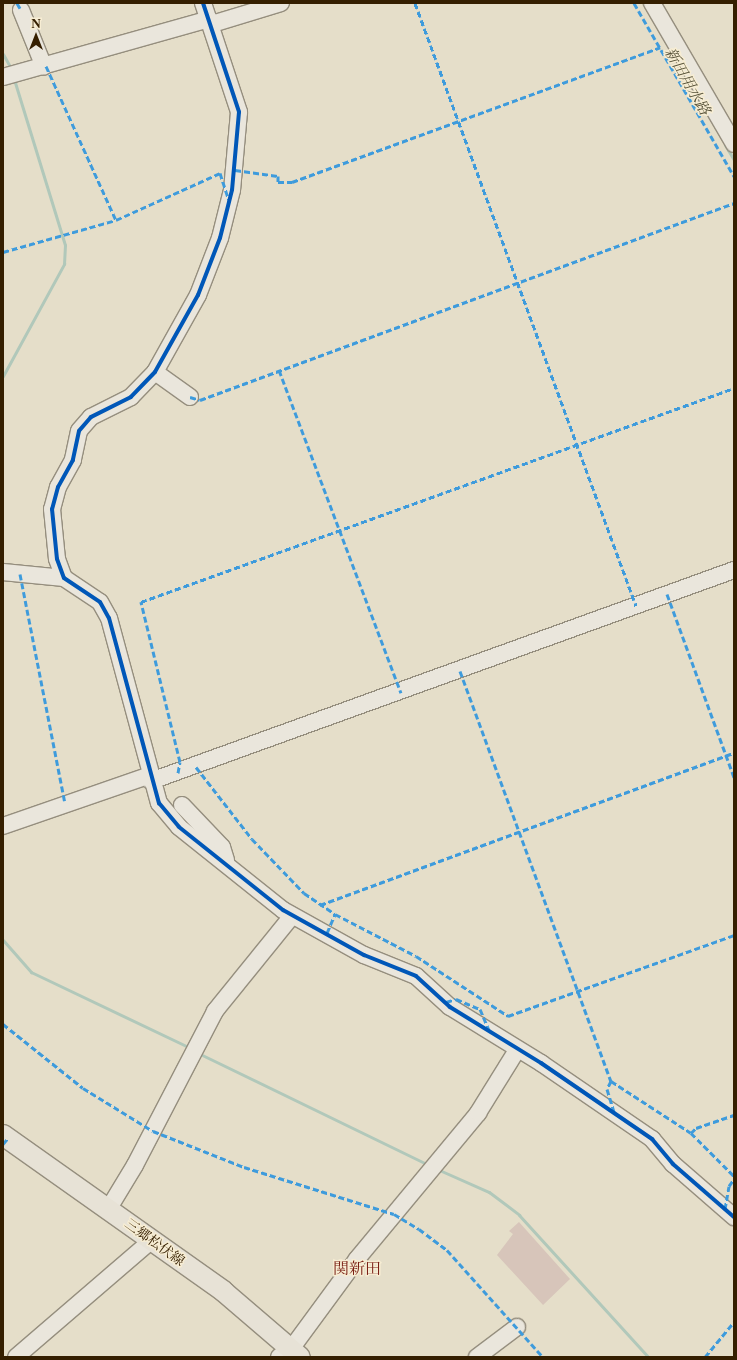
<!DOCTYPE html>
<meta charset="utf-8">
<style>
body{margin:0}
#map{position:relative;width:737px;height:1360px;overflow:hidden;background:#e5dec9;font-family:"Libre Caslon Text","Noto Serif JP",serif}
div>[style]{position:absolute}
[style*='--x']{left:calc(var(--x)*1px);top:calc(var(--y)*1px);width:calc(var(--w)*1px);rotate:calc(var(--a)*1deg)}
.stream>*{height:3px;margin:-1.5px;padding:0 1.5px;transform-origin:1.5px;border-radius:1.5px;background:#b1c8ba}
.building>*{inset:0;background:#d7c5ba}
.roads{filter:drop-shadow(1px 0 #958e7e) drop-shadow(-1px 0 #958e7e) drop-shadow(0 1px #958e7e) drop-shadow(0 -1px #958e7e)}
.minor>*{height:16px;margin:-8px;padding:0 8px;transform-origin:8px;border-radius:8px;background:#eae6dc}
.major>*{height:20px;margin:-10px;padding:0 10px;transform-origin:10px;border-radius:10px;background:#e7e2d6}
.quiet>*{height:3px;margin-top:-1.5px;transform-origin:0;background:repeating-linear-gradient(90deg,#3e9bdc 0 6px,transparent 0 9px)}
.cycleway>*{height:4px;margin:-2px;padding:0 2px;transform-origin:2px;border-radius:2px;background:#0057b8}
span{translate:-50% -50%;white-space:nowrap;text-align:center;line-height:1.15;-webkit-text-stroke:3px #f7edd3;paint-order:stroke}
.street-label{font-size:14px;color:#351f00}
.water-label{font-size:15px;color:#544f36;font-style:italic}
.quarter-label{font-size:16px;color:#7a1f14}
.frame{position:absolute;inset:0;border:4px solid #351f00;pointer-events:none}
.north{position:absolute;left:16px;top:16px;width:40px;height:40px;-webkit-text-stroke:3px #f7edd3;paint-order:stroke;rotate:0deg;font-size:11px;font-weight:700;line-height:16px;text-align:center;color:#351f00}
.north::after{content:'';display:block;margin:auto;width:14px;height:18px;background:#351f00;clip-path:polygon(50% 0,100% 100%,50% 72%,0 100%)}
</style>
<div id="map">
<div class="stream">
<div style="--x:3;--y:54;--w:18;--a:61"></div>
<div style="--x:725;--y:145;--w:17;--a:59"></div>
<div style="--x:3;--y:376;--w:128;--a:-61.4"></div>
<div style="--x:64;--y:264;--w:19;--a:-87"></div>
<div style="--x:65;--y:245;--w:174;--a:-107.1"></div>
<div style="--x:3;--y:940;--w:43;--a:48.8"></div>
<div style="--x:31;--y:972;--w:176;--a:25.5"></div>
<div style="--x:198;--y:1053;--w:257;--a:25.9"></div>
<div style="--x:437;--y:1169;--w:57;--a:23.9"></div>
<div style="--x:489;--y:1192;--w:38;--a:37"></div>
<div style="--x:519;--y:1215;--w:192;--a:47.7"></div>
</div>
<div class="building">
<div style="clip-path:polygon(519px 1222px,570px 1279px,543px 1305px,497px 1255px,513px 1234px,509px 1231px)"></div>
</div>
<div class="roads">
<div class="minor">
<div style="--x:203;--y:3;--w:115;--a:71.7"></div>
<div style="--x:239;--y:112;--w:78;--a:95.1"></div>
<div style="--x:232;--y:190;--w:49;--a:104"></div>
<div style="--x:220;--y:238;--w:61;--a:111.1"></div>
<div style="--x:198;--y:295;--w:88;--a:119.2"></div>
<div style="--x:155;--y:372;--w:35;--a:134"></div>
<div style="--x:131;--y:397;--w:45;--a:153.4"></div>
<div style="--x:91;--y:417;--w:18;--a:131"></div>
<div style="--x:79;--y:431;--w:30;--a:102"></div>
<div style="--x:73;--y:460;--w:31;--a:119"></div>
<div style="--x:58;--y:487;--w:23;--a:105"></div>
<div style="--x:52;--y:509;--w:50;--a:84.3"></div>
<div style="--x:57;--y:559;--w:20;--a:70"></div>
<div style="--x:64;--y:578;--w:43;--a:33.7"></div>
<div style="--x:100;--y:602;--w:18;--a:61"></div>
<div style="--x:109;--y:618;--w:192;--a:74.9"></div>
<div style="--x:159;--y:803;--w:31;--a:50"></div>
<div style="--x:179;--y:827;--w:133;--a:38.6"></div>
<div style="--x:283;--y:910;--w:93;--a:29.1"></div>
<div style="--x:364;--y:955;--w:56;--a:22"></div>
<div style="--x:416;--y:976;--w:46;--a:42.4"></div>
<div style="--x:450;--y:1007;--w:107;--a:31.6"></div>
<div style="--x:541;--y:1063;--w:135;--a:34.4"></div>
<div style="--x:652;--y:1139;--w:33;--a:50"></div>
<div style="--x:673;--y:1164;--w:81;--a:41"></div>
<div style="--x:652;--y:3;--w:163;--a:59.8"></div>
<div style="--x:21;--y:10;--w:61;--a:68"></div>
<div style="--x:212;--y:24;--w:72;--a:-16.9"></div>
<div style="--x:3;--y:77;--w:214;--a:-15.7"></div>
<div style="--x:155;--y:372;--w:43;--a:35.5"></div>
<div style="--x:3;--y:572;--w:61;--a:5.6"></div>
<div style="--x:151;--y:781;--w:620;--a:-19.9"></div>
<div style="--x:182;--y:805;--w:58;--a:46.4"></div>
<div style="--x:222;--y:847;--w:14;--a:73"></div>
<div style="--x:3;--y:826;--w:156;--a:-19.1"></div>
<div style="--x:109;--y:1208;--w:50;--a:-58.8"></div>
<div style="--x:135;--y:1165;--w:174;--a:-62.5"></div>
<div style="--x:215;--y:1011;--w:122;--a:-51"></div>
<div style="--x:291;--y:1349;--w:112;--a:-53.7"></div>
<div style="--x:357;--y:1259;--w:190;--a:-50.3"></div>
<div style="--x:478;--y:1113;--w:74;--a:-58.2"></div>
<div style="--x:16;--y:1357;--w:179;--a:-40.7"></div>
<div style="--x:279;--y:1357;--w:14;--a:-39"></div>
<div style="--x:477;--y:1357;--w:50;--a:-36.9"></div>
</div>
<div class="major">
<div style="--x:3;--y:1135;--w:270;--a:35.3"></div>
<div style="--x:223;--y:1291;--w:101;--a:40.6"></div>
</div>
</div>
<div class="quiet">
<div style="--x:17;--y:3;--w:8;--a:60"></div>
<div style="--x:415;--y:3;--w:642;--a:69.87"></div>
<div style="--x:634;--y:3;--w:200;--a:60"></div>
<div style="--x:46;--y:66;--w:169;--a:65.6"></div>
<div style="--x:235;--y:170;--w:43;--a:7.9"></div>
<div style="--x:278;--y:176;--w:6;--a:90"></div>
<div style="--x:278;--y:182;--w:14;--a:0"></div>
<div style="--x:292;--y:182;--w:392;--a:-20.1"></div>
<div style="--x:3;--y:252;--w:117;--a:-15.8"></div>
<div style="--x:116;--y:220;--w:114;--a:-24.3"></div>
<div style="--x:220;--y:173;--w:28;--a:72"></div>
<div style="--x:279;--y:370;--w:345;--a:69.3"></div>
<div style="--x:190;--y:397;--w:10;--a:17"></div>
<div style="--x:200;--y:400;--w:569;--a:-20.25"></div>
<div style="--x:20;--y:574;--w:234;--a:78.9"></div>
<div style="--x:667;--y:594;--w:195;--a:69.9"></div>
<div style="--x:460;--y:671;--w:437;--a:69.8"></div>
<div style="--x:611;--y:1081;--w:95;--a:33"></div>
<div style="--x:691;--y:1133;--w:61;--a:45"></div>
<div style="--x:196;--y:767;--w:91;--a:52.1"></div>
<div style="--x:252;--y:839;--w:75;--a:46.1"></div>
<div style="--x:304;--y:893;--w:37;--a:34"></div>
<div style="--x:335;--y:914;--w:91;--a:27.4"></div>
<div style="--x:416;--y:956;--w:110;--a:33.1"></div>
<div style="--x:508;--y:1016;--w:240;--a:-19.7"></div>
<div style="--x:178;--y:773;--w:11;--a:-80"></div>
<div style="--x:180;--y:762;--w:165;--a:-103.7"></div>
<div style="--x:141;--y:602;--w:630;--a:-19.84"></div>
<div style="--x:320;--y:905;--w:441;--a:-20.2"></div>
<div style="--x:327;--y:933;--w:21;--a:-67"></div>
<div style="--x:446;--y:1002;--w:10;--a:-17"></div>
<div style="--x:456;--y:999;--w:26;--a:23"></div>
<div style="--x:480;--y:1009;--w:23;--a:67"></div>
<div style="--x:3;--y:1024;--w:102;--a:38.7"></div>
<div style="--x:83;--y:1088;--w:82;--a:31.6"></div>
<div style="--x:153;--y:1131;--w:98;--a:21.6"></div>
<div style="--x:244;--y:1167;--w:157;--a:17.4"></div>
<div style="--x:394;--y:1214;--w:29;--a:31"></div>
<div style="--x:419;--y:1229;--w:35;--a:37"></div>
<div style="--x:447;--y:1250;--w:144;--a:48.1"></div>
<div style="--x:611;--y:1081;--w:9;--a:117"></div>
<div style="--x:607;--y:1089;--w:24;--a:73"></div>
<div style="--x:691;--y:1133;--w:7;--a:-45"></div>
<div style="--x:696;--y:1128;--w:40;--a:-18.9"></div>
<div style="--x:3;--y:1144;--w:8;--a:-50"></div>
<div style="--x:725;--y:1209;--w:23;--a:-80"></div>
<div style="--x:729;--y:1186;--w:9;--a:-54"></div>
<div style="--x:705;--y:1357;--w:45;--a:-50.4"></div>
</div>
<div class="cycleway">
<div style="--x:203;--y:3;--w:115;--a:71.7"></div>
<div style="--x:239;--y:112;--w:78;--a:95.1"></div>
<div style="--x:232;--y:190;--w:49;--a:104"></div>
<div style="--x:220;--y:238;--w:61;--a:111.1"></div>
<div style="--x:198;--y:295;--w:88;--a:119.2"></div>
<div style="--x:155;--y:372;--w:35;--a:134"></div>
<div style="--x:131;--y:397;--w:45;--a:153.4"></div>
<div style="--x:91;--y:417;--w:18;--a:131"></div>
<div style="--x:79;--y:431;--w:30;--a:102"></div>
<div style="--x:73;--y:460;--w:31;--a:119"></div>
<div style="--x:58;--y:487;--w:23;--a:105"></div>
<div style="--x:52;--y:509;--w:50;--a:84.3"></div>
<div style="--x:57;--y:559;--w:20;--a:70"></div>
<div style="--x:64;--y:578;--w:43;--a:33.7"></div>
<div style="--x:100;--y:602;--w:18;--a:61"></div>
<div style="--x:109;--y:618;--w:192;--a:74.9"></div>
<div style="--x:159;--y:803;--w:31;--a:50"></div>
<div style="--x:179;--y:827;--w:133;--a:38.6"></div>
<div style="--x:283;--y:910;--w:93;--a:29.1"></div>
<div style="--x:364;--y:955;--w:56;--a:22"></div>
<div style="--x:416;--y:976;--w:46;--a:42.4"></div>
<div style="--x:450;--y:1007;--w:107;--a:31.6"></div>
<div style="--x:541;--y:1063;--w:135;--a:34.4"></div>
<div style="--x:652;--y:1139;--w:33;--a:50"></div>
<div style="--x:673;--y:1164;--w:81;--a:41"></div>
</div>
<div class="street-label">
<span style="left:155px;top:1242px;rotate:36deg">三郷松伏線</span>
</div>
<div class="water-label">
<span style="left:688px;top:81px;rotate:60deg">新田用水路</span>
</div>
<div class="quarter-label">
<span style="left:357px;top:1268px">関新田</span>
</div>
<div class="frame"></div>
<div class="north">N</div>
</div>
